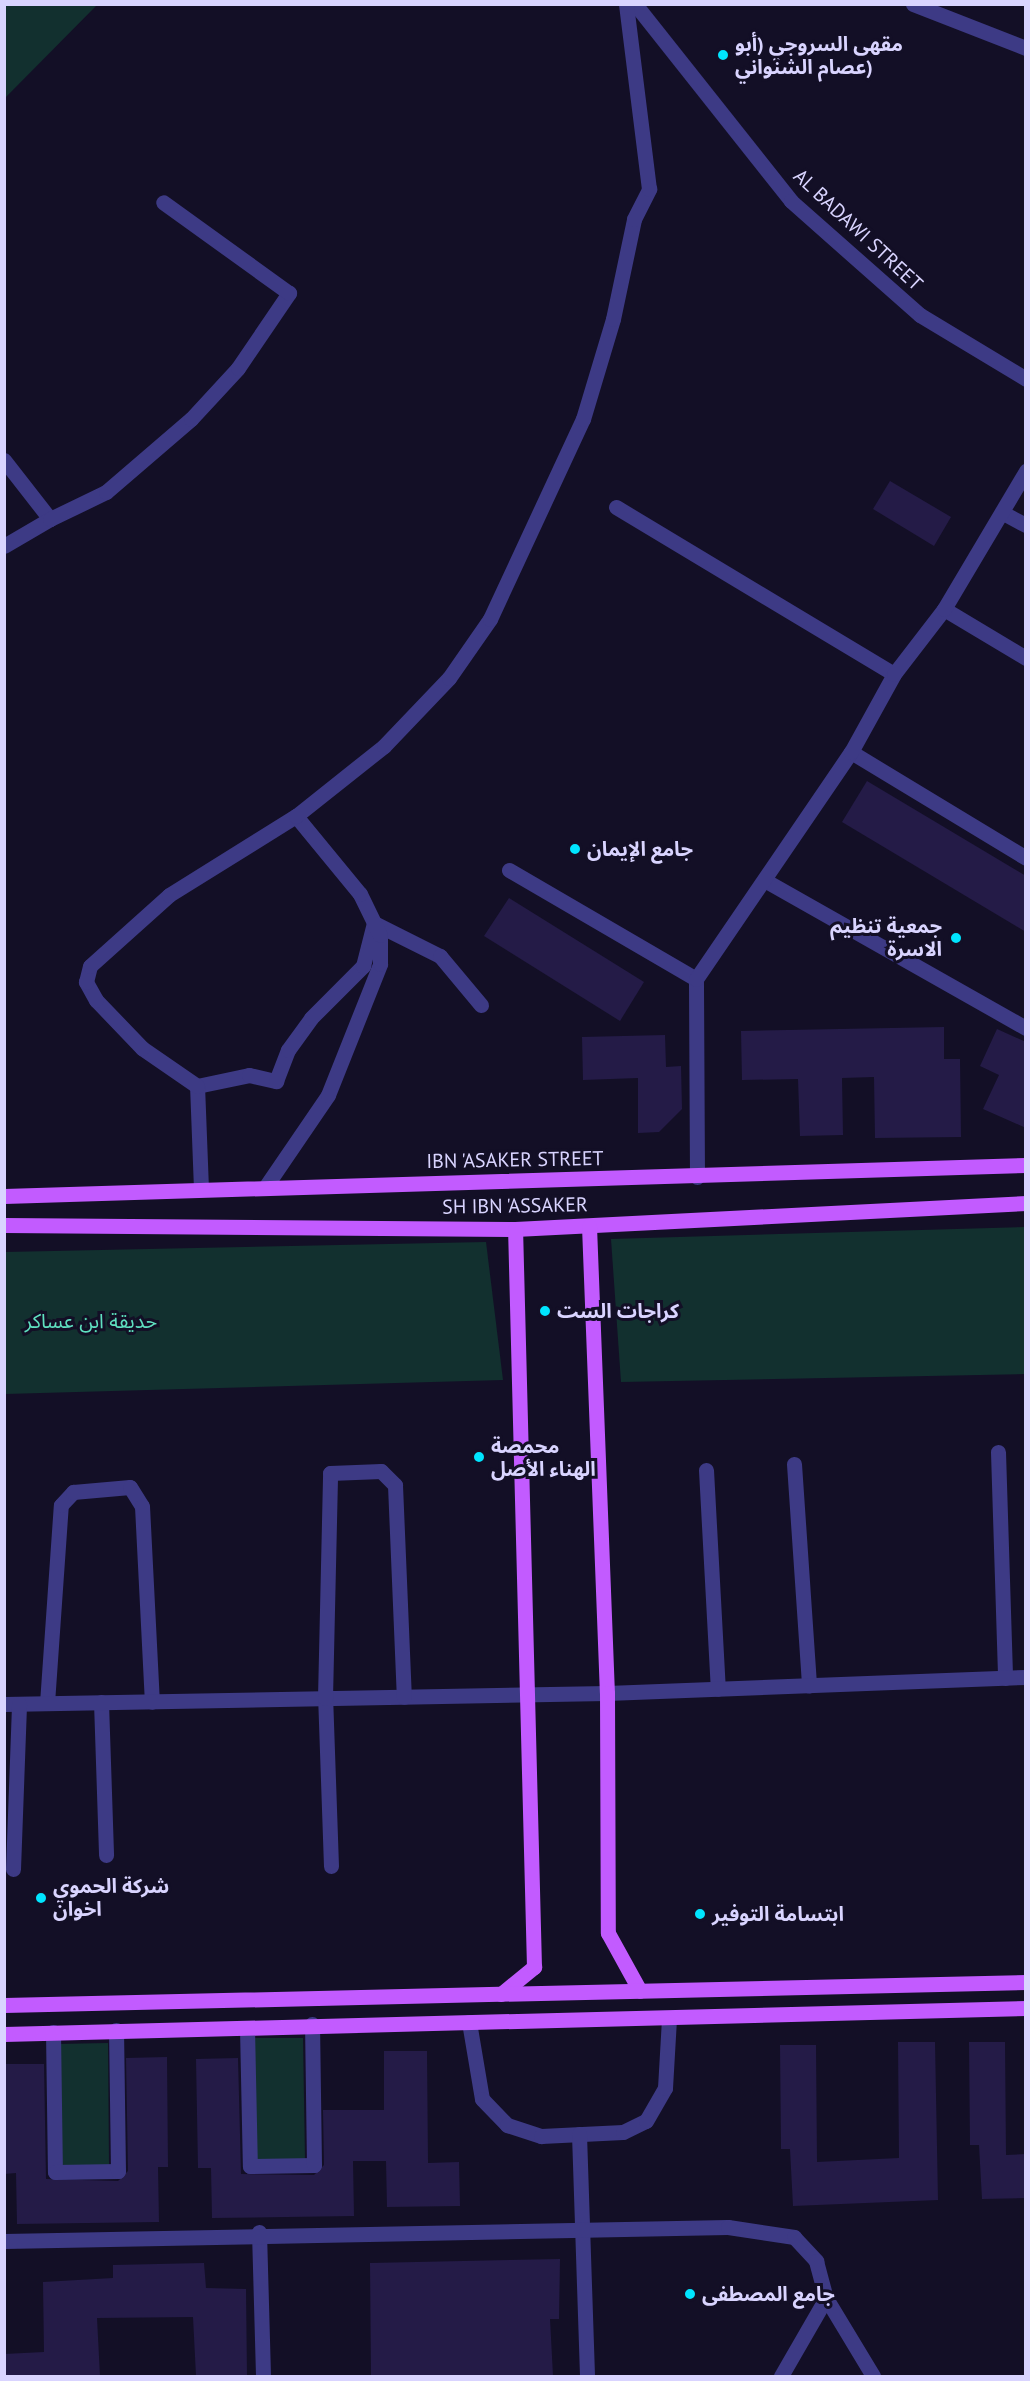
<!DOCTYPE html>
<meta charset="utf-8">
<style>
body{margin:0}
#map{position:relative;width:1030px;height:2381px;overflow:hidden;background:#130f26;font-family:"PT Sans","Noto Sans Arabic",sans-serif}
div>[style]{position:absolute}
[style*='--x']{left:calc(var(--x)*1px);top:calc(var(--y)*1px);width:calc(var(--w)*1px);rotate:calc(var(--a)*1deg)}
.green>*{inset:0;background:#12302f}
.building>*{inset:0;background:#241b47}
.minor>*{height:15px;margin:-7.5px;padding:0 7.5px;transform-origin:7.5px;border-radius:7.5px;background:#3d3a85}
.major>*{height:15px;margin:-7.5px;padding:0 7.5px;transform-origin:7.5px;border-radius:7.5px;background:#c25bff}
.dots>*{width:16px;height:16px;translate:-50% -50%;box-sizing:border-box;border:3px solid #130f26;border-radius:50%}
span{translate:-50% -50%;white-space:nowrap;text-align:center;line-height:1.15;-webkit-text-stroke:6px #130f26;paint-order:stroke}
.poi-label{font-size:20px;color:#d9d4ff;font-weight:700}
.left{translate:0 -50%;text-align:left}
.right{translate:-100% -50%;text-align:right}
.street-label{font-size:20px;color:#d9d4ff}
.park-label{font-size:20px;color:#5fe0c0}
.frame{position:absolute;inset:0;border:6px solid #d9d4ff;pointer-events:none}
</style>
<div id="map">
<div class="green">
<div style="clip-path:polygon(5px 4px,97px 5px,5px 98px,4px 5px)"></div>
<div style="clip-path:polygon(1025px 1227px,1025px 1374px,621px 1382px,611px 1239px)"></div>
<div style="clip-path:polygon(486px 1242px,503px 1380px,5px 1394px,5px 1252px)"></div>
<div style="clip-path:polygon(254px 2038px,303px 2038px,305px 2160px,256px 2160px)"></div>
<div style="clip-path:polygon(108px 2043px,109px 2165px,61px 2166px,59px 2044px)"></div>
</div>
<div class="building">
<div style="clip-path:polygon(890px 481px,951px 517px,934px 546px,873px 509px)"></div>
<div style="clip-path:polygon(867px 781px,1026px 876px,1026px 932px,842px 822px)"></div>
<div style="clip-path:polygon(509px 898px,644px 982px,620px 1021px,484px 936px)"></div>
<div style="clip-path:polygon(944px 1027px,944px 1059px,960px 1059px,961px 1137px,875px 1138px,874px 1077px,842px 1078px,843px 1135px,800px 1136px,798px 1079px,742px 1080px,741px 1031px)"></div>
<div style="clip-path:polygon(997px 1029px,1026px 1042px,1026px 1128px,983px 1109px,999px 1075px,980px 1066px)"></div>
<div style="clip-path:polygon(665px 1035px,666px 1067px,681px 1066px,682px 1109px,659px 1132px,638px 1133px,638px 1078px,583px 1080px,582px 1037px)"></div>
<div style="clip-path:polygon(898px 2042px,935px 2042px,938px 2200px,793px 2206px,790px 2149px,781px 2149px,780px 2045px,816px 2045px,817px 2162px,899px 2158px)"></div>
<div style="clip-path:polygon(969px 2042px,1005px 2042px,1006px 2155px,1026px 2154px,1026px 2198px,982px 2199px,979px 2145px,970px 2145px)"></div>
<div style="clip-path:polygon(384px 2051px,427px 2051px,428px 2163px,459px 2162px,460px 2206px,387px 2207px,386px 2161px,353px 2161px,354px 2216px,212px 2218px,211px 2168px,198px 2168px,196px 2059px,238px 2058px,241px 2174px,314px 2175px,324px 2165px,323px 2110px,384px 2110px)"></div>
<div style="clip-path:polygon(167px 2057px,168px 2167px,158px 2167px,159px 2222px,17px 2224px,16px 2173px,4px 2174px,4px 2064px,44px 2064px,46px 2179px,118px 2181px,128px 2171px,126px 2058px)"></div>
<div style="clip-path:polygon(560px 2259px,559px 2319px,550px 2319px,553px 2376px,371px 2376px,370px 2263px)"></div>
<div style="clip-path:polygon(204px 2263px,206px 2288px,246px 2289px,247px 2376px,196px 2376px,193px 2317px,97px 2318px,100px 2376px,4px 2376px,4px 2354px,44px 2352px,43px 2282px,113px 2278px,113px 2265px)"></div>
</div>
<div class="minor">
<div style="--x:635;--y:4;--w:251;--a:51.6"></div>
<div style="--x:791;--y:201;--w:172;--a:41.5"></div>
<div style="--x:920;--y:315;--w:124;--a:31.1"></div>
<div style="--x:913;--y:4;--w:121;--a:21.3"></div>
<div style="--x:4;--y:460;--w:75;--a:52.1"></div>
<div style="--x:50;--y:519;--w:53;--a:149.6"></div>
<div style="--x:616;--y:507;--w:324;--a:31"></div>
<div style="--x:1003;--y:513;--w:26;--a:28"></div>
<div style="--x:50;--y:519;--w:62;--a:-25.7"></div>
<div style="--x:106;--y:492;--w:112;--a:-40.7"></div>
<div style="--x:191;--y:419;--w:69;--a:-47.3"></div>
<div style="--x:238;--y:368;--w:91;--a:-55.8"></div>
<div style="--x:289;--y:293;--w:155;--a:-144.2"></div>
<div style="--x:944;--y:609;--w:96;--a:30.9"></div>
<div style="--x:851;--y:752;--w:205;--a:31.2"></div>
<div style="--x:509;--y:870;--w:216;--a:30.2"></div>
<div style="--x:766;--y:881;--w:299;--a:29.5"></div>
<div style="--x:197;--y:1086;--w:53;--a:-11.9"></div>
<div style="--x:249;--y:1075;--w:28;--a:13"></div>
<div style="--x:276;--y:1081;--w:33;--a:-69"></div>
<div style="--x:288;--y:1050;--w:39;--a:-54"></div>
<div style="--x:311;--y:1018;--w:74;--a:-45"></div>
<div style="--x:363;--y:966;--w:44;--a:-75.7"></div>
<div style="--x:374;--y:923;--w:74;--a:26.6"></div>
<div style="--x:440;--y:956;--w:64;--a:50.1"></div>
<div style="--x:697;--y:1177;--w:198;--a:-90.3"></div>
<div style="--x:696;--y:979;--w:275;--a:-55.7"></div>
<div style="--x:851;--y:752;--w:89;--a:-61.1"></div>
<div style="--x:894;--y:674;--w:82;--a:-52.4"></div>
<div style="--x:944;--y:609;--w:161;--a:-59.3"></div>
<div style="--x:266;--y:1186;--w:110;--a:-55.7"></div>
<div style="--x:328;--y:1095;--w:141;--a:-68.3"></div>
<div style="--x:380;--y:964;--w:29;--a:-90"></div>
<div style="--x:380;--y:935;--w:46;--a:-116"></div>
<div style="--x:360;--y:894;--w:101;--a:-129.4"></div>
<div style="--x:201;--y:1189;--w:103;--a:-92.2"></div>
<div style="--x:197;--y:1086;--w:67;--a:-145.4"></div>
<div style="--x:142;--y:1048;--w:66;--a:-133.8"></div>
<div style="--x:96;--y:1000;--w:21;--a:-119"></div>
<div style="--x:86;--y:982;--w:16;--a:-76"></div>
<div style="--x:90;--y:966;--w:106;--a:-41.9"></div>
<div style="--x:169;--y:895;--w:150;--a:-31.9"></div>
<div style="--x:296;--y:816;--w:112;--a:-38.5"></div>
<div style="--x:384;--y:746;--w:94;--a:-46.3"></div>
<div style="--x:449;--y:678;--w:72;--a:-55.2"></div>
<div style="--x:490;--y:619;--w:221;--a:-65.1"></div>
<div style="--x:583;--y:419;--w:104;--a:-73.3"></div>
<div style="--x:613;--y:319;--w:102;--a:-78.1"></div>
<div style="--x:634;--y:219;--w:34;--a:-63"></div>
<div style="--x:649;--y:189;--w:186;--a:-97.1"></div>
<div style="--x:998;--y:1452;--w:226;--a:88.2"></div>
<div style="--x:794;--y:1464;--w:222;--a:86.1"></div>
<div style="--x:706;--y:1470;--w:219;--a:86.9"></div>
<div style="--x:101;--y:1702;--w:153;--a:88.1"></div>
<div style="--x:47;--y:1703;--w:198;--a:-86"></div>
<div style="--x:61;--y:1505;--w:18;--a:-47"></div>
<div style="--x:73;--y:1492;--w:57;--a:-5"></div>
<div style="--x:130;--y:1487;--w:22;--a:58"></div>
<div style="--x:142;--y:1506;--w:196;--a:87.1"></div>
<div style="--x:4;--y:1704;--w:603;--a:-1.05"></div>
<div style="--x:607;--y:1693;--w:419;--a:-2.2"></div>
<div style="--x:331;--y:1866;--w:168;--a:-92"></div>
<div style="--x:325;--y:1698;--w:225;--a:-88.7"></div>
<div style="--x:330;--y:1473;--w:51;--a:-2.2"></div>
<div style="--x:381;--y:1471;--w:20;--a:45"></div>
<div style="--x:395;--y:1485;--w:212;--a:87.6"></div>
<div style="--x:13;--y:1869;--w:165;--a:-87.9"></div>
<div style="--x:469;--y:2022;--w:78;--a:80.4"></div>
<div style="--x:482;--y:2099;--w:36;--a:46"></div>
<div style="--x:507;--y:2125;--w:36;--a:18"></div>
<div style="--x:541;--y:2136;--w:82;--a:-2.8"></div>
<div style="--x:623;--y:2132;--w:25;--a:-26"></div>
<div style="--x:646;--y:2121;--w:38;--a:-60"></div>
<div style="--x:665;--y:2088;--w:69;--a:-86.7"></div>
<div style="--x:247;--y:2028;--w:138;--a:88.8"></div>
<div style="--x:250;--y:2166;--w:64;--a:-0.9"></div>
<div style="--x:314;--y:2165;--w:141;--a:-90.8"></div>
<div style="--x:53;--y:2032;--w:140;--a:89.2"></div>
<div style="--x:55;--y:2172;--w:63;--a:-0.9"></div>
<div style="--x:118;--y:2171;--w:141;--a:-90.8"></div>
<div style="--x:579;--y:2134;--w:242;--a:88.1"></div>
<div style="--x:259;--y:2232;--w:144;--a:88.4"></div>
<div style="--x:4;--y:2241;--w:724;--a:-1.11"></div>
<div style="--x:728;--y:2227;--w:67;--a:8.6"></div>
<div style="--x:794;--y:2237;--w:33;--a:47"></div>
<div style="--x:816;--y:2261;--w:38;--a:75"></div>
<div style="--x:826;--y:2298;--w:91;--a:58.9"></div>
<div style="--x:781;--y:2376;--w:90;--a:-60"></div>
</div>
<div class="major">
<div style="--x:4;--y:1196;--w:1022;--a:-1.74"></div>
<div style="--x:4;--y:1225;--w:511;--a:0.45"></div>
<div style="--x:515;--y:1229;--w:512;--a:-2.91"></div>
<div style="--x:589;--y:1226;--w:467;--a:87.8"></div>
<div style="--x:607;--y:1693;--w:240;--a:89.8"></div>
<div style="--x:608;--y:1933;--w:66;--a:61.1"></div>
<div style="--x:501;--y:1994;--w:43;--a:-39.3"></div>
<div style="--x:534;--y:1967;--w:738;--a:-91.47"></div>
<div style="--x:4;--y:2005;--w:1022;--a:-1.29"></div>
<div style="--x:4;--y:2034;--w:1022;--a:-1.46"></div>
</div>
<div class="dots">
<div style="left:723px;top:55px;background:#00e5ff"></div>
<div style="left:575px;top:849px;background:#00e5ff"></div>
<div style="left:956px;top:938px;background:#00e5ff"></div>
<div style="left:545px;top:1311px;background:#00e5ff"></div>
<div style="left:479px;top:1457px;background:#00e5ff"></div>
<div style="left:41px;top:1898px;background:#00e5ff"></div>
<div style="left:700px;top:1914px;background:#00e5ff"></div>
<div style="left:690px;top:2294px;background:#00e5ff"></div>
</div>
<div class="poi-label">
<span class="left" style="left:735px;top:56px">مقهى السروجي (أبو<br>عصام الشنواني)</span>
<span class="left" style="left:587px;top:849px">جامع الإيمان</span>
<span class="right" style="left:942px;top:938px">جمعية تنظيم<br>الاسرة</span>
<span class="left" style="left:557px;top:1311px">كراجات الست</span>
<span class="left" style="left:491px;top:1458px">محمصة<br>الهناء الأصل</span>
<span class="left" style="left:53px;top:1898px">شركة الحموي<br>اخوان</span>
<span class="left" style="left:712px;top:1914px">ابتسامة التوفير</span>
<span class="left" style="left:702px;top:2294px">جامع المصطفى</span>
</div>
<div class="street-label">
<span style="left:858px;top:230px;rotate:43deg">AL BADAWI STREET</span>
<span style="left:515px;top:1160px;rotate:-1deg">IBN 'ASAKER STREET</span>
<span style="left:515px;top:1206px;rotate:-1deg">SH IBN 'ASSAKER</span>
</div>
<div class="park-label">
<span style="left:91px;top:1321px">حديقة ابن عساكر</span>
</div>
<div class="frame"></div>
</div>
